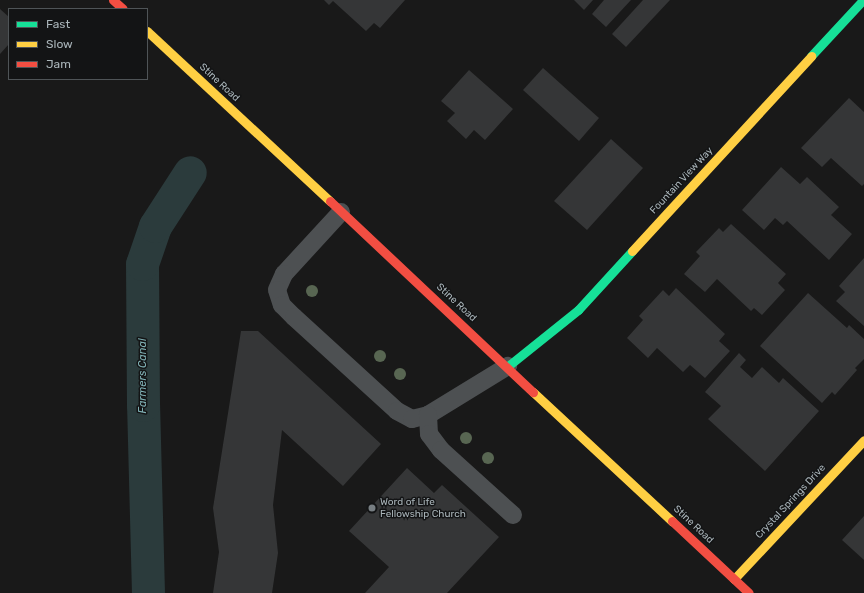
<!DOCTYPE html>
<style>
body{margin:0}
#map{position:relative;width:864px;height:593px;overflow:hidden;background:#191919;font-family:Rubik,sans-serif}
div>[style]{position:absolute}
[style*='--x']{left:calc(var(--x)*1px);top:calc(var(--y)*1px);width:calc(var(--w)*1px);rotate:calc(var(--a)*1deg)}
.canal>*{height:33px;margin:-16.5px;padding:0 16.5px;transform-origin:16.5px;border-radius:16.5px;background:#2b3b3c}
.building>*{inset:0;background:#353637}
.lane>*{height:18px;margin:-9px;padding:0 9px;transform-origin:9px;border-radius:9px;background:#4d5052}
.fast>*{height:9px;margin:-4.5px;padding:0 4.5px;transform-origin:4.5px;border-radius:4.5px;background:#16e098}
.slow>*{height:9px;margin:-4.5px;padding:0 4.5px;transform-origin:4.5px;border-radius:4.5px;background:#ffcf43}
.jam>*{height:9px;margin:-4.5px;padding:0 4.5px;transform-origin:4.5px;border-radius:4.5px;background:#f24e42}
.trees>*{width:12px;height:12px;margin:-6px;border-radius:50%;background:#586652}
.dots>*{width:11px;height:11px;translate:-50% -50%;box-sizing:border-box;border:2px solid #131415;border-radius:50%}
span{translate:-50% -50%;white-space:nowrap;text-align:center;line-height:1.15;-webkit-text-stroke:3px #131415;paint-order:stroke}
.street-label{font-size:10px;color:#aab5ba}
.poi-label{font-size:10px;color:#aab5ba}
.left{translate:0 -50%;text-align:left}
.water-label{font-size:11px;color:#80b1b5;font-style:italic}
.legend{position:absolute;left:8px;top:8px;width:140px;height:72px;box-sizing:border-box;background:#131415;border:1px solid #4f5457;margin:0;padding:5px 7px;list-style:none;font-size:12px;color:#aab5ba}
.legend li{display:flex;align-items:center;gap:8px;height:20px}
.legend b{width:20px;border:1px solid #4f5457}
</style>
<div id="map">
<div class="canal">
<div style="--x:148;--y:593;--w:188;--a:-91.5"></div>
<div style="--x:143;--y:405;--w:141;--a:-90.4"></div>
<div style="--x:142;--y:264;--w:40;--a:-71.1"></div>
<div style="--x:155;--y:226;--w:64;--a:-57.1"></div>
</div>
<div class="building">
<div style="clip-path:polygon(324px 0,405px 0,380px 28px,374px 23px,366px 31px,333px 1px,329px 5px)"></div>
<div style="clip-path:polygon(574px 0,593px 0,584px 10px)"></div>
<div style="clip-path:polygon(604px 0,631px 0,606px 27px,592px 14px)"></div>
<div style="clip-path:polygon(643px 0,670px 0,626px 47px,612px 34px)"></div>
<div style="clip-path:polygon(0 9px,9px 17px,9px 44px,0 54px)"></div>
<div style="clip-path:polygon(543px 68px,599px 118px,579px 141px,523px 90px)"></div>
<div style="clip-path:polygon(469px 70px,513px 109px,485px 140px,474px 130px,466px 139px,447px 121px,455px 113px,441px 101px)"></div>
<div style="clip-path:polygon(849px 98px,864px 112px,864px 184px,862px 186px,831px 158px,822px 167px,801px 148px)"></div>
<div style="clip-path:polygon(611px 139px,643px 168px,587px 230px,554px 201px)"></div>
<div style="clip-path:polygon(781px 167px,800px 184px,807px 177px,839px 207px,831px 215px,852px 234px,829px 260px,787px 221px,783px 225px,775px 218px,764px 230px,742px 210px)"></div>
<div style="clip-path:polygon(731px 224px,786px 274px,778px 283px,785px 290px,762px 315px,754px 308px,751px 311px,717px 279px,705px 292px,684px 274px,700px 256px,696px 252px,719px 228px,723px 232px)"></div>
<div style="clip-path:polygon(864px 258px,864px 326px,836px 301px,845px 292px,839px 286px)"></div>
<div style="clip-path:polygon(676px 288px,725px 334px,719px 341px,730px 351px,705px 378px,690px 365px,683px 372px,657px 348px,648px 358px,627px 338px,643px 320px,639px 316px,663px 290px,669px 296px)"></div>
<div style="clip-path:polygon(808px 293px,847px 328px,849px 325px,864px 339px,864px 359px,855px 368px,857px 370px,835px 395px,832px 392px,822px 403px,760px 346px)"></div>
<div style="clip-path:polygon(241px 331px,258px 331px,381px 444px,343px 486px,282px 430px,273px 505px,278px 553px,272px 593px,213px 593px,219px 552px,213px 508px)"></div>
<div style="clip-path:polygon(739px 353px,746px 360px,740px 367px,752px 378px,762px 367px,779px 383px,783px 378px,819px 411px,765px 471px,708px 419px,721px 406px,705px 392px)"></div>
<div style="clip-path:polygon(407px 468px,434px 493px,442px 485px,499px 537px,447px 593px,365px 593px,389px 567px,349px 531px)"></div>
<div style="clip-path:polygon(864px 516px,864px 560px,842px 540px)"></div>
</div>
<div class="lane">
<div style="--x:341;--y:212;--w:84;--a:132.6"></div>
<div style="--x:284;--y:274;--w:17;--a:114"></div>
<div style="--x:277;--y:290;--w:16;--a:72"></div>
<div style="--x:282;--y:305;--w:17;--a:45"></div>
<div style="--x:294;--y:317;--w:139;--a:42.4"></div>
<div style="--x:397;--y:411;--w:17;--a:28"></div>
<div style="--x:412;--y:419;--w:16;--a:-14"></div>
<div style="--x:428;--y:415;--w:94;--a:-31.5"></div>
<div style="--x:428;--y:415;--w:19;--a:87"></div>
<div style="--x:429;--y:434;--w:20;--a:53"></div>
<div style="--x:441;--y:450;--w:97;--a:42.1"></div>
</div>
<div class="fast">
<div style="--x:811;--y:56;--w:76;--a:-47.1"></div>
<div style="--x:508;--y:366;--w:90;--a:-38.7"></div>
<div style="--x:578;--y:310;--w:80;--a:-47.5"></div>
</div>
<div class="slow">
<div style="--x:147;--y:31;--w:250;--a:42.9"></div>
<div style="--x:632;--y:251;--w:265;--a:-47.4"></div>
<div style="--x:533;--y:392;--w:190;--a:42.9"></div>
<div style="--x:734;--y:579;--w:190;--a:-46.9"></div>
</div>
<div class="jam">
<div style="--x:113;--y:0;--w:13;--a:42"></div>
<div style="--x:330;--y:201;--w:279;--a:43.3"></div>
<div style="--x:672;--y:521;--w:105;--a:43.1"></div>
</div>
<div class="trees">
<div style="left:312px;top:291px"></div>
<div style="left:380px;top:356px"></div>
<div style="left:400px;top:374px"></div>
<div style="left:466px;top:438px"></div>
<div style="left:488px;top:458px"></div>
</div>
<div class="dots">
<div style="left:372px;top:508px;background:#777e82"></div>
</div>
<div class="street-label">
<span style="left:219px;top:83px;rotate:43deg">Stine Road</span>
<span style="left:682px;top:181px;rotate:-47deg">Fountain View Way</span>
<span style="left:456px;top:303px;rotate:43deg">Stine Road</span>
<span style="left:791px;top:502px;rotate:-47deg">Crystal Springs Drive</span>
<span style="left:693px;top:525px;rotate:43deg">Stine Road</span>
</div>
<div class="poi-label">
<span class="left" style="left:380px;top:508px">Word of Life<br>Fellowship Church</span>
</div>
<div class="water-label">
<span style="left:143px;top:376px;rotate:-90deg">Farmers Canal</span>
</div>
<ul class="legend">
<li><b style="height:5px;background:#16e098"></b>Fast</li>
<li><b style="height:5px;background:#ffcf43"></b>Slow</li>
<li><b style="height:5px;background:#f24e42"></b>Jam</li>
</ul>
</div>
